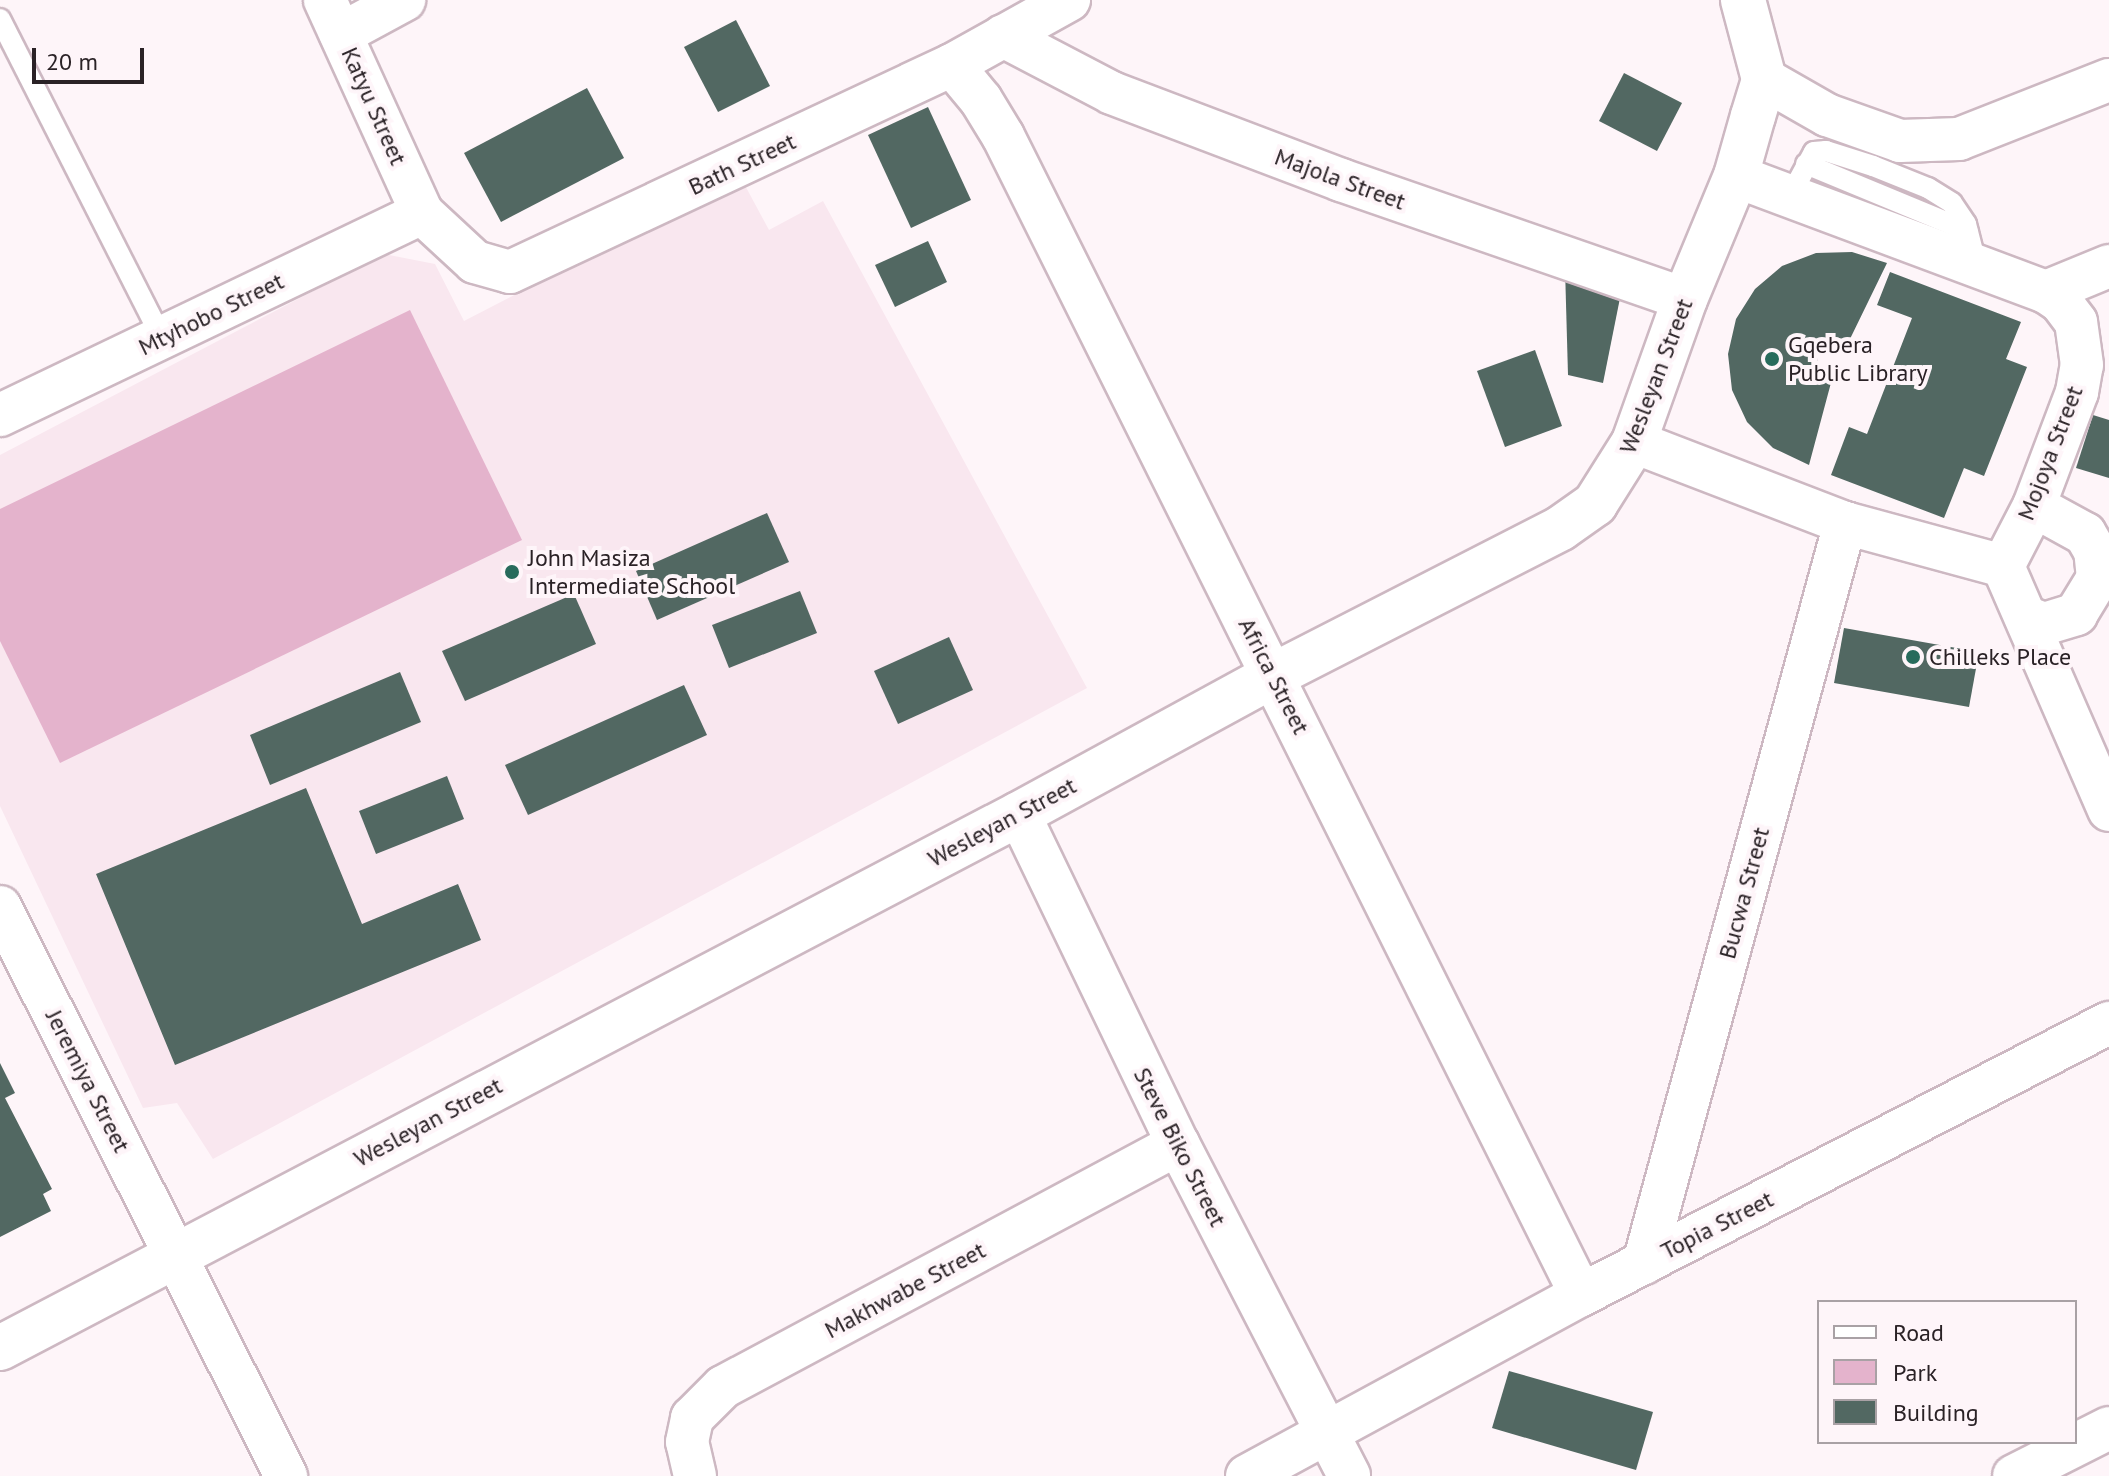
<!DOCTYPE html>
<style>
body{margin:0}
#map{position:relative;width:2109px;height:1476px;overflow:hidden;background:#fef5f9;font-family:"PT Sans",sans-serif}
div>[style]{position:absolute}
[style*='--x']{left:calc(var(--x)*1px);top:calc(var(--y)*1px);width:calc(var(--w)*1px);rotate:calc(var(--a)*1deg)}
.built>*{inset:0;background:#f9e7ef}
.green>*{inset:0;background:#e4b3cc}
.building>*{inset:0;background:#526862}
.roads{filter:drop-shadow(2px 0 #cdb8c2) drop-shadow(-2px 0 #cdb8c2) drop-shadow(0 2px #cdb8c2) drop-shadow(0 -2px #cdb8c2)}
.service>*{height:20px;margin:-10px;padding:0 10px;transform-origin:10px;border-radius:10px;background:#fff}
.minor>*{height:42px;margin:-21px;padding:0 21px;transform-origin:21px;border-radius:21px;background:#fff}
.tertiary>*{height:44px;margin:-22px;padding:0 22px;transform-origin:22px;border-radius:22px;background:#fff}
.dots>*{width:22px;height:22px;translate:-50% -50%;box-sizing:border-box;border:4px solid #fef5f9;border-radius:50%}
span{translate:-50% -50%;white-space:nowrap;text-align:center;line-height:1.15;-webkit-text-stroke:8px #fef5f9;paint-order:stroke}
.street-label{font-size:24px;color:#2a2226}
.poi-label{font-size:24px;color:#2a2226}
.left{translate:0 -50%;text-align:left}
.legend{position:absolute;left:1817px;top:1300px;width:260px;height:144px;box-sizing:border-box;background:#fef5f9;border:2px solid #a9a1a5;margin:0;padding:10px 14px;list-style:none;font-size:24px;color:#2a2226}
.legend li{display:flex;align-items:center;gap:16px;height:40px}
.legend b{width:40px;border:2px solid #a9a1a5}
.scale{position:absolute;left:32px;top:48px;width:112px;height:36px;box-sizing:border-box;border:4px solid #2a2226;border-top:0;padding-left:10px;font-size:24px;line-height:28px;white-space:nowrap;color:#2a2226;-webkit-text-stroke:6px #fef5f9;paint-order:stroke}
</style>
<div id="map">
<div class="built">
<div style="clip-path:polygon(741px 178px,769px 230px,823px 201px,1087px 688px,213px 1159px,177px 1103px,143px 1108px,0 806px,0 455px,384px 254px,435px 264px,464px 321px)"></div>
</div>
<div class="green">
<div style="clip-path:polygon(410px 310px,522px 540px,60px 763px,0 641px,0 509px)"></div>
</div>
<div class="building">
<div style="clip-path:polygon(736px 20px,770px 86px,718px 112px,684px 47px)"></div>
<div style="clip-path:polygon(1624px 73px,1682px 103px,1657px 151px,1599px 121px)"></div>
<div style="clip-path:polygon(587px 88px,624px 158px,501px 222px,464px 153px)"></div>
<div style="clip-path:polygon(928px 107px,971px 200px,911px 228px,868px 135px)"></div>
<div style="clip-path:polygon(928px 241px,947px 282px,895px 307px,875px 265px)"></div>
<div style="clip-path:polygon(1852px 252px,1887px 263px,1849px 341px,1836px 337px,1828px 340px,1816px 354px,1821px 373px,1832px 379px,1809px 465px,1773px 448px,1747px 422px,1732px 390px,1728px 354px,1736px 319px,1755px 289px,1782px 266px,1816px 253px)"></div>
<div style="clip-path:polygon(1565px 268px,1624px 278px,1603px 383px,1568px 375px)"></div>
<div style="clip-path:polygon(1890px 272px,2021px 322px,2006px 359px,2027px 367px,1984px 476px,1964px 468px,1944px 518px,1831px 475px,1849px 427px,1867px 434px,1912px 318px,1877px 305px)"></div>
<div style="clip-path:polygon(1535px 350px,1562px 426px,1505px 447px,1477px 371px)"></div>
<div style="clip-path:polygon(2093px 415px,2109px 420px,2109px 478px,2076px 468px)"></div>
<div style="clip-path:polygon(767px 513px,789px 562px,657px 620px,636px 571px)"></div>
<div style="clip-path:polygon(800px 591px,817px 633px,729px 668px,712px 625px)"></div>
<div style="clip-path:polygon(574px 594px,596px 644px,465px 701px,442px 651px)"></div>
<div style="clip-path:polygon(1844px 628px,1979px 652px,1969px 707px,1834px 683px)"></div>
<div style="clip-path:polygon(949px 637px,973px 690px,898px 724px,874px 671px)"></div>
<div style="clip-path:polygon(400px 672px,421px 722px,270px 785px,250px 735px)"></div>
<div style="clip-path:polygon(684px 685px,707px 735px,528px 815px,505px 765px)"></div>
<div style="clip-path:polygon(447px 776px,464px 819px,376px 854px,359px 811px)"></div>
<div style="clip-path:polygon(306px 788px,362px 924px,458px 884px,481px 940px,175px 1065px,96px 874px)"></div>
<div style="clip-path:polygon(0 1063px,15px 1093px,5px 1098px,52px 1189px,43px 1194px,51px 1211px,0 1237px)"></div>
<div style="clip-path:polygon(1509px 1371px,1653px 1412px,1636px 1470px,1492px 1428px)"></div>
</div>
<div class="roads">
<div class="service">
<div style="--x:0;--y:19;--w:359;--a:63.1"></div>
<div style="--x:1806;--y:164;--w:175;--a:22.5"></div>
<div style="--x:1790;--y:196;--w:50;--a:-61.4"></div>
<div style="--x:1814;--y:152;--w:12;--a:-5"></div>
<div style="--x:1826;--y:151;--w:49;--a:17.7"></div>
<div style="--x:1873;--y:166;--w:59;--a:21.8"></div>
<div style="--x:1928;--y:188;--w:28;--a:32"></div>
<div style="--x:1952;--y:203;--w:25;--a:56"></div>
<div style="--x:1966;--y:224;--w:44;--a:75.7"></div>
</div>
<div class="minor">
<div style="--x:325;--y:0;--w:234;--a:65.5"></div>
<div style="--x:422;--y:213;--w:72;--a:42.8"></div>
<div style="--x:475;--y:262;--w:36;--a:16"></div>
<div style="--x:510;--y:272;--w:488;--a:-25.1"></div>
<div style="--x:952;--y:65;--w:134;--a:-29.1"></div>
<div style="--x:341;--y:34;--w:72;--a:-28.4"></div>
<div style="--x:1003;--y:36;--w:123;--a:27.6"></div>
<div style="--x:1112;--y:93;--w:245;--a:20.8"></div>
<div style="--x:1341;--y:180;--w:364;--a:19.1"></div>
<div style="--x:952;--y:65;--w:45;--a:50.4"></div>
<div style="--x:981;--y:100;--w:42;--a:58.6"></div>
<div style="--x:1003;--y:136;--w:1295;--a:63.49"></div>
<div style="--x:1764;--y:79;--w:73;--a:29.7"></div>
<div style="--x:1827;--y:115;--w:77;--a:19.6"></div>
<div style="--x:1900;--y:141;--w:59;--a:-1.9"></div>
<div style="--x:1959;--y:139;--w:161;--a:-21.5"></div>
<div style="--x:2046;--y:292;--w:68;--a:-22.4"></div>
<div style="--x:0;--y:415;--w:468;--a:-25.6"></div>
<div style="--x:1634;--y:442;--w:226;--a:21"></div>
<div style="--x:1845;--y:523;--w:164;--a:15.2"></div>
<div style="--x:2003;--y:566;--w:68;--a:-62.7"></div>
<div style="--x:2034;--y:506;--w:122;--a:-69.3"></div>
<div style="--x:2077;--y:392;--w:27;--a:-80"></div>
<div style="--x:2082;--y:365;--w:43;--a:-97.9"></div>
<div style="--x:2076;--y:322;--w:25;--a:-127"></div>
<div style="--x:2061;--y:302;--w:18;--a:-146"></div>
<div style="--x:2046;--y:292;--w:331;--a:-159.5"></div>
<div style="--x:2003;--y:566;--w:266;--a:66.5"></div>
<div style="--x:2026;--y:617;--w:19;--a:21"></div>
<div style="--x:2044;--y:624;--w:34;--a:-17"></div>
<div style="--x:2076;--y:614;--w:42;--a:-58.6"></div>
<div style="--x:2098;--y:578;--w:27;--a:-96"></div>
<div style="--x:2095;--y:551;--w:20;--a:-120"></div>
<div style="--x:2085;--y:534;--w:58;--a:-151.2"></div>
<div style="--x:1019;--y:814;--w:366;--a:64.3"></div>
<div style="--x:1178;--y:1144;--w:373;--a:62.7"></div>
<div style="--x:0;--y:907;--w:637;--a:63.31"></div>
<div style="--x:1644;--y:1263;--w:767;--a:-74.8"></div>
<div style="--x:695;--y:1476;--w:35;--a:-103"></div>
<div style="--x:687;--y:1442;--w:25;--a:-78"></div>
<div style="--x:692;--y:1418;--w:44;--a:-45"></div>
<div style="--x:723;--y:1387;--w:516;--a:-28.11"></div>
<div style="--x:1247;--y:1476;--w:380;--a:-28.5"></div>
<div style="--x:1581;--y:1295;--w:594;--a:-27.26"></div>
<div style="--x:2014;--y:1476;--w:106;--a:-26.8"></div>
</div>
<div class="tertiary">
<div style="--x:0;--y:1348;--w:1150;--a:-27.66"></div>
<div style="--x:1019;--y:814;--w:290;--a:-28.6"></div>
<div style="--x:1274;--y:675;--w:322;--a:-27.1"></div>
<div style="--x:1561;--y:528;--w:42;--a:-35.2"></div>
<div style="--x:1595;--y:504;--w:73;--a:-57.8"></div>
<div style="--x:1634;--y:442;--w:152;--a:-70.4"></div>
<div style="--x:1685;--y:299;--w:133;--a:-67.5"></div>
<div style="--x:1736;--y:176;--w:62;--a:-74.2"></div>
<div style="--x:1753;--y:116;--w:39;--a:-73"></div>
<div style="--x:1764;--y:79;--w:82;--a:-104.9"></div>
</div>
</div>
<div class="dots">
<div style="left:1772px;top:359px;background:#286b5c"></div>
<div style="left:512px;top:572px;background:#286b5c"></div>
<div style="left:1913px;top:657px;background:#286b5c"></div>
</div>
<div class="street-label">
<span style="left:374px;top:106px;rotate:66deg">Katyu Street</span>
<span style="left:742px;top:164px;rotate:-25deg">Bath Street</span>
<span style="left:1340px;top:179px;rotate:20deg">Majola Street</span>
<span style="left:211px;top:314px;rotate:-26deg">Mtyhobo Street</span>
<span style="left:1656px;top:376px;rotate:-69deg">Wesleyan Street</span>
<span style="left:2050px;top:453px;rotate:-69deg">Mojoya Street</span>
<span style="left:1274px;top:676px;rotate:63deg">Africa Street</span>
<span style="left:1002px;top:822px;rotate:-28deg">Wesleyan Street</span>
<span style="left:1744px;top:893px;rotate:-75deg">Bucwa Street</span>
<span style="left:88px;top:1081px;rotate:63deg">Jeremiya Street</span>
<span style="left:428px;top:1122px;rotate:-28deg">Wesleyan Street</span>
<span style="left:1180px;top:1147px;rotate:63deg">Steve Biko Street</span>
<span style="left:1717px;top:1225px;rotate:-27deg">Topia Street</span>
<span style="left:905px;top:1290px;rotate:-28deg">Makhwabe Street</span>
</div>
<div class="poi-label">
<span class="left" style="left:1788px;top:359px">Gqebera<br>Public Library</span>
<span class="left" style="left:528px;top:572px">John Masiza<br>Intermediate School</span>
<span class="left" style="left:1929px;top:657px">Chilleks Place</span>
</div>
<ul class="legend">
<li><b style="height:10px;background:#fff"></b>Road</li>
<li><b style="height:22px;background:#e4b3cc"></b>Park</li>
<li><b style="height:22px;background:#526862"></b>Building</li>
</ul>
<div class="scale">20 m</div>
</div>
